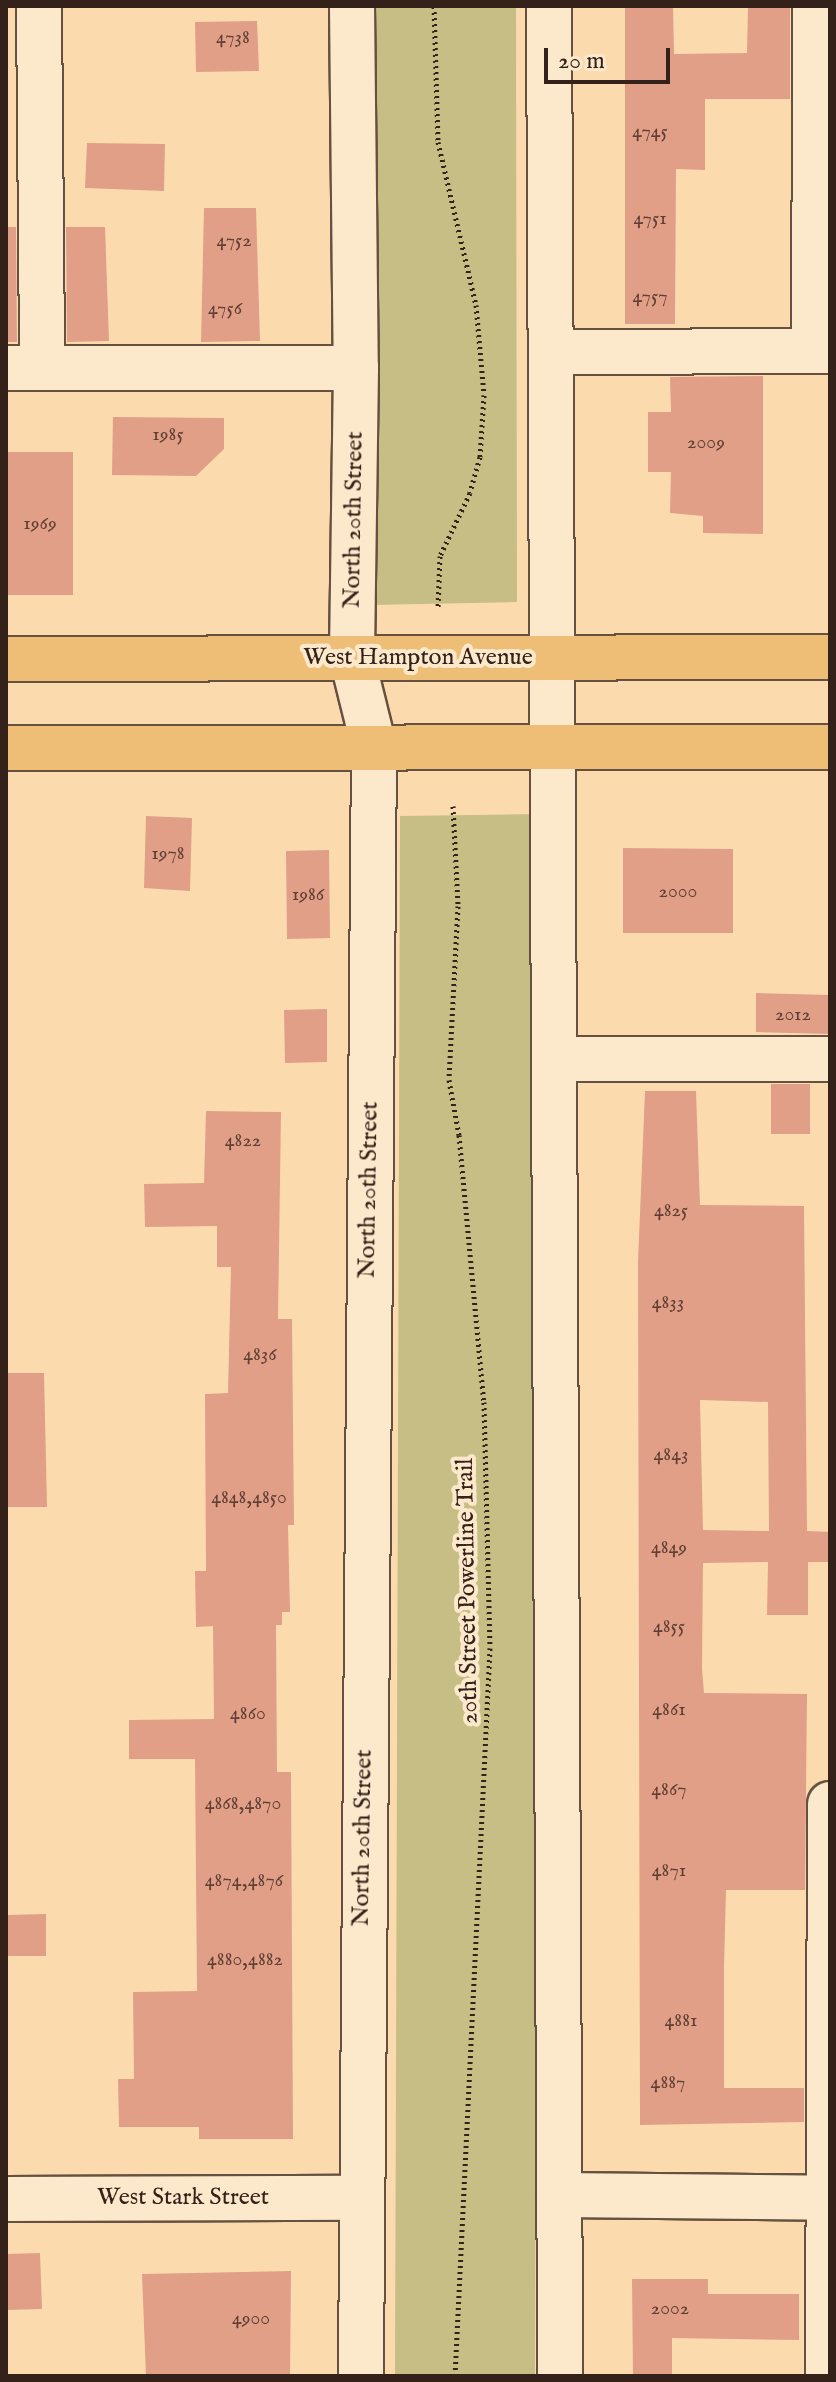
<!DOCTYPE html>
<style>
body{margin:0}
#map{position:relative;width:836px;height:2382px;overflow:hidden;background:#fbdbae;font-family:"IM FELL English",serif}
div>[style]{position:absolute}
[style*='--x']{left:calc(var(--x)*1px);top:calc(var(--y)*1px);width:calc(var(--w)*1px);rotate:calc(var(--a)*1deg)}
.green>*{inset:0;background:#c6be85}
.building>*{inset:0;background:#e29f87}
.path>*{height:5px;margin-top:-2.5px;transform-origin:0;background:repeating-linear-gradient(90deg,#34211a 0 2px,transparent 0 6px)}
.roads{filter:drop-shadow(2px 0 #66503f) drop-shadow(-2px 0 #66503f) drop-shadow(0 2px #66503f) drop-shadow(0 -2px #66503f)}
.minor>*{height:44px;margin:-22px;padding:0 22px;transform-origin:22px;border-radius:22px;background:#fce8ca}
.major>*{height:44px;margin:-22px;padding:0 22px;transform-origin:22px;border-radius:22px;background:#eebe77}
span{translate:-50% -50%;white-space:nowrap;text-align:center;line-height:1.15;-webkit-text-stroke:8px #fce8ca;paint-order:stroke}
.number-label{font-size:20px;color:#604035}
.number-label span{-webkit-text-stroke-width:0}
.street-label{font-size:24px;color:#34211a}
.frame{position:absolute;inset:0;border:8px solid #34211a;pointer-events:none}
.scale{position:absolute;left:544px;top:48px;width:126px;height:36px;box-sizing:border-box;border:4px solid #34211a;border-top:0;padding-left:10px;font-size:24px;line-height:28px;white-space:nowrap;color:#34211a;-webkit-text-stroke:6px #fce8ca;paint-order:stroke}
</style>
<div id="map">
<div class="green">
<div style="clip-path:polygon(371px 6px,516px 6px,517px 602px,372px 605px)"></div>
<div style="clip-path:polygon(539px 814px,535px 2376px,395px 2376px,400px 816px)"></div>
</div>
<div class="building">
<div style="clip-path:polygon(625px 6px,673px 6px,674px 54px,747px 53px,748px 6px,790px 6px,790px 99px,705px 99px,705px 170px,676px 169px,675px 324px,625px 324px)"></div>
<div style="clip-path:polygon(257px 21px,259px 71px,196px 72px,195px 22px)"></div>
<div style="clip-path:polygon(87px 143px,165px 144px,164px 191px,85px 188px)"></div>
<div style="clip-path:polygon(204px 208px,256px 208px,260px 341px,201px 342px)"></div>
<div style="clip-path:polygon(6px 227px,16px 227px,17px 342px,6px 342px)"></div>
<div style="clip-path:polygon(66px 227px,105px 227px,109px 341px,67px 342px)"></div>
<div style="clip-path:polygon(763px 376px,763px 534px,703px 533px,703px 516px,670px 513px,671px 472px,648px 472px,648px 412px,671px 412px,670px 377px)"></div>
<div style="clip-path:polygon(113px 417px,224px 418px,224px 449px,196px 476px,112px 475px)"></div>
<div style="clip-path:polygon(6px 452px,73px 452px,73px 595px,6px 595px)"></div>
<div style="clip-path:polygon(146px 816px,192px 818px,190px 891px,144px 888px)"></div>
<div style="clip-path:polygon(623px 848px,733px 849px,733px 933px,623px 933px)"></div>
<div style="clip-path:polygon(329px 850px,330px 938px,287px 939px,286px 851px)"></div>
<div style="clip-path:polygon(756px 993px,830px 995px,830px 1034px,756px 1032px)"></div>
<div style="clip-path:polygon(327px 1009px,327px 1062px,285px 1063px,284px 1010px)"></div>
<div style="clip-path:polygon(771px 1084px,810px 1084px,810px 1134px,771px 1134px)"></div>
<div style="clip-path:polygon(evenodd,645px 1091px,696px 1091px,700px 1205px,804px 1206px,807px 1531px,830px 1532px,830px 1562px,808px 1562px,808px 1615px,767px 1615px,768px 1562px,703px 1563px,702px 1669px,704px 1693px,807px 1694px,805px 1890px,726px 1890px,724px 1967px,724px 2088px,804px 2088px,804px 2122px,640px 2125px,638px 1262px,645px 1091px,700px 1400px,768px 1402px,769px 1531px,703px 1530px,700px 1400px)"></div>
<div style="clip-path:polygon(206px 1111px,281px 1112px,278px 1319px,292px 1319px,294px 1525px,288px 1525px,290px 1612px,282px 1612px,282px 1625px,276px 1625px,277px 1772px,291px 1772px,293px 2139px,199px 2139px,199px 2127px,119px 2127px,118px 2079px,134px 2079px,133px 1992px,197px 1991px,195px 1759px,129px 1759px,129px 1720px,214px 1719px,213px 1626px,196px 1627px,195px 1571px,206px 1571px,205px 1394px,228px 1393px,231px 1267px,217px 1267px,217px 1226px,145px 1227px,144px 1184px,204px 1183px)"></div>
<div style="clip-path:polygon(6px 1373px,44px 1373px,47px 1507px,6px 1507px)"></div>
<div style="clip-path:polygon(46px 1914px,46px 1956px,7px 1956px,6px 1915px)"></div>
<div style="clip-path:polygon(40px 2253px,42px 2309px,6px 2310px,6px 2254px)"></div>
<div style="clip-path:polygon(291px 2271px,290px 2376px,146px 2376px,142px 2274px)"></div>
<div style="clip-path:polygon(632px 2279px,708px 2279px,708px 2294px,799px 2294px,799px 2340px,672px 2338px,672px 2376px,633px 2376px)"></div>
</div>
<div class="path">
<div style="--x:434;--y:6;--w:136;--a:88.3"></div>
<div style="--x:438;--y:142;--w:167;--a:76.9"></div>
<div style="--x:476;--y:305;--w:90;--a:84.9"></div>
<div style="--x:484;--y:395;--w:62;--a:93.7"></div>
<div style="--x:480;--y:457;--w:37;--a:106"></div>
<div style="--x:470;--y:493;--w:70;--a:115.5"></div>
<div style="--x:440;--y:556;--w:52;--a:92.2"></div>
<div style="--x:453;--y:806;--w:100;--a:87.1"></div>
<div style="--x:458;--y:906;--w:174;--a:93"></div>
<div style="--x:449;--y:1080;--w:56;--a:79.7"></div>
<div style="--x:459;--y:1135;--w:268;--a:84.7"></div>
<div style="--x:484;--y:1402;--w:246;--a:88.6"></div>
<div style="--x:490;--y:1648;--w:729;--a:92.75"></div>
</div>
<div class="roads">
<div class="minor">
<div style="--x:39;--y:6;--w:362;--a:89.5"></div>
<div style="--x:352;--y:6;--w:362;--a:89.4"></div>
<div style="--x:356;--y:368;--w:290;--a:90.8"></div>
<div style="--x:352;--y:658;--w:92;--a:76.1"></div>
<div style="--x:374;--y:747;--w:1629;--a:90.46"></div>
<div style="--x:549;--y:6;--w:2370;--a:89.73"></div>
<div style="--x:814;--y:351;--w:345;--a:-89.8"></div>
<div style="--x:552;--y:352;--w:278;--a:-0.2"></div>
<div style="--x:6;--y:368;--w:350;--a:0"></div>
<div style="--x:557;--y:1059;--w:273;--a:0"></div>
<div style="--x:559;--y:2195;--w:271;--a:0.6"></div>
<div style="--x:6;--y:2199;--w:354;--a:-0.2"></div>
<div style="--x:828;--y:2376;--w:572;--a:-89.8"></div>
</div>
<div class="major">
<div style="--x:6;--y:659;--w:824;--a:-0.14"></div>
<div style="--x:6;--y:748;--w:824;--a:-0.07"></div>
</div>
</div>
<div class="number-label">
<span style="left:233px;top:37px">4738</span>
<span style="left:650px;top:131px">4745</span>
<span style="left:650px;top:218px">4751</span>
<span style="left:234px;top:240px">4752</span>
<span style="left:650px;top:296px">4757</span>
<span style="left:225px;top:308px">4756</span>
<span style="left:168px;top:434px">1985</span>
<span style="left:706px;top:442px">2009</span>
<span style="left:40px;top:523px">1969</span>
<span style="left:168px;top:853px">1978</span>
<span style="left:678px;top:891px">2000</span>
<span style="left:308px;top:894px">1986</span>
<span style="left:793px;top:1014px">2012</span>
<span style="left:243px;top:1140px">4822</span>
<span style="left:671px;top:1210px">4825</span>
<span style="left:668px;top:1302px">4833</span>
<span style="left:260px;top:1354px">4836</span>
<span style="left:671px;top:1454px">4843</span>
<span style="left:249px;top:1497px">4848,4850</span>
<span style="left:669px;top:1547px">4849</span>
<span style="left:669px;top:1626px">4855</span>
<span style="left:669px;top:1709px">4861</span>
<span style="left:248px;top:1713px">4860</span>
<span style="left:669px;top:1789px">4867</span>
<span style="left:243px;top:1803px">4868,4870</span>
<span style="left:669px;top:1870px">4871</span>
<span style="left:244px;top:1880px">4874,4876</span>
<span style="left:245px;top:1959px">4880,4882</span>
<span style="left:681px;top:2020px">4881</span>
<span style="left:668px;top:2082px">4887</span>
<span style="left:670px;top:2308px">2002</span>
<span style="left:251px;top:2318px">4900</span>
</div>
<div class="street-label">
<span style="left:354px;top:520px;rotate:-89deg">North 20th Street</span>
<span style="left:418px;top:658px">West Hampton Avenue</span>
<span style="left:369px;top:1190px;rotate:-89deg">North 20th Street</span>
<span style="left:468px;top:1591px;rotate:-91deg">20th Street Powerline Trail</span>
<span style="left:363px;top:1838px;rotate:-89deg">North 20th Street</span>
<span style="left:183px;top:2198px">West Stark Street</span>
</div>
<div class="frame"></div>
<div class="scale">20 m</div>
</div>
